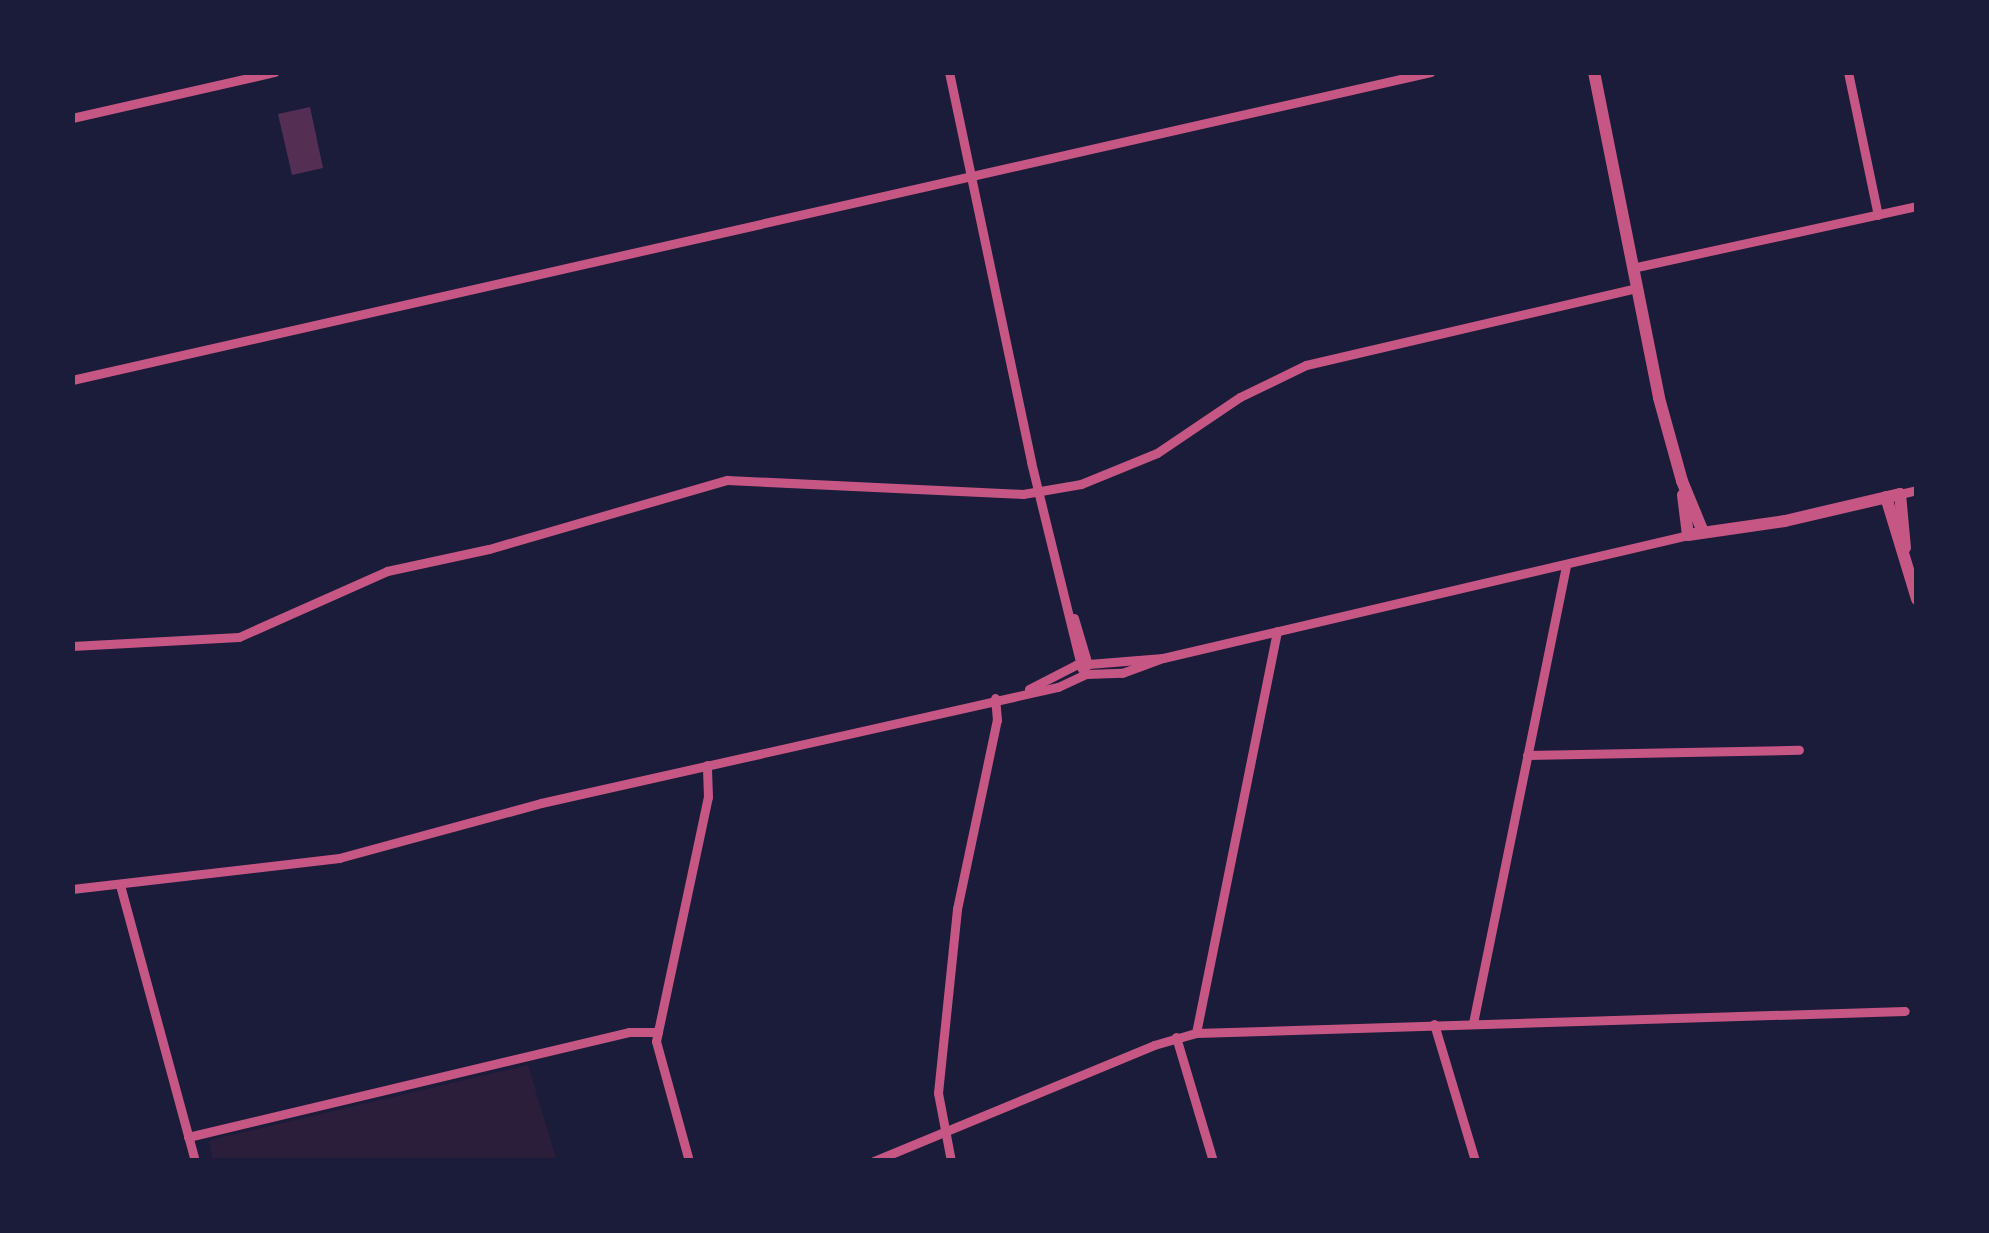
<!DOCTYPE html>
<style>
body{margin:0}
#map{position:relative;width:1989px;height:1233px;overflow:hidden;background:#1b1b3a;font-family:"Source Serif 4",serif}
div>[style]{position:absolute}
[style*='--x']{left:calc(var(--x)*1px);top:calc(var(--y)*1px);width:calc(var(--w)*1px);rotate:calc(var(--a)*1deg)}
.green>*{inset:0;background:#2a1e3b}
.building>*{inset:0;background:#542f53}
.minor>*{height:9px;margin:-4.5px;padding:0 4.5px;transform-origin:4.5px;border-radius:4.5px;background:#c65784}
.tertiary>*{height:12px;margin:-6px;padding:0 6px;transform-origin:6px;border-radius:6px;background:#c65784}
span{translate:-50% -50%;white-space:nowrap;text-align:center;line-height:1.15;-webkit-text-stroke:12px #1b1b3a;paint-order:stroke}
.frame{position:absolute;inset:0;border:75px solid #1b1b3a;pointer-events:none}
</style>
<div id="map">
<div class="green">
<div style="clip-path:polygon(528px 1065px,557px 1161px,213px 1161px,209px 1141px,215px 1139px)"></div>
</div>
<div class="building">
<div style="clip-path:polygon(310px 107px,323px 168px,292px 175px,278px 114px)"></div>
</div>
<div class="minor">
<div style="--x:949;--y:72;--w:399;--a:78.1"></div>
<div style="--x:1031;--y:462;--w:213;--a:76.2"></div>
<div style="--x:1848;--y:72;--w:146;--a:78.2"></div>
<div style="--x:72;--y:118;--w:208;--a:-12.8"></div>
<div style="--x:1632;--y:268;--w:292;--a:-12.3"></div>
<div style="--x:72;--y:380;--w:1393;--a:-12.77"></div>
<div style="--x:1900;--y:494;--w:17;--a:-13"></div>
<div style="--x:1074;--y:618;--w:49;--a:73.4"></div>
<div style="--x:72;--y:646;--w:167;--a:-3.1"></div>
<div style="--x:239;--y:637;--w:162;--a:-24"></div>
<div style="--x:387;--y:571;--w:104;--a:-12.2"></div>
<div style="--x:489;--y:549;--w:248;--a:-16.2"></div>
<div style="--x:727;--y:480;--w:296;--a:2.7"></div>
<div style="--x:1023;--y:494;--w:59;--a:-9.8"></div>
<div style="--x:1081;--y:484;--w:82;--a:-22.2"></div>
<div style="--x:1157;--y:453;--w:100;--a:-34"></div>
<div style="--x:1240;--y:397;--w:73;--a:-25.9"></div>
<div style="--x:1306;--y:365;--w:340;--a:-13.1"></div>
<div style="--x:1029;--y:689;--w:53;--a:-27.1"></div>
<div style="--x:1076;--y:665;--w:87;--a:-4.6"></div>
<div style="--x:1163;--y:658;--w:539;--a:-13.19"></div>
<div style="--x:1527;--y:755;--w:272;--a:-1.1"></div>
<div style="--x:120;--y:885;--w:286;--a:74.8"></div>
<div style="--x:72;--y:889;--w:269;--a:-6.6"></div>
<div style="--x:339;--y:858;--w:209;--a:-15.2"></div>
<div style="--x:541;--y:803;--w:530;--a:-12.65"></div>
<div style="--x:1058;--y:687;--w:31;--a:-25"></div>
<div style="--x:1086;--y:674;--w:36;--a:-2"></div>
<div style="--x:1122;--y:673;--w:44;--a:-20.1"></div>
<div style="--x:1473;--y:1023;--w:467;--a:-78.5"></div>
<div style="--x:1434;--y:1024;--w:143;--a:73.3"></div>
<div style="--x:1196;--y:1033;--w:410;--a:-78.6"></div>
<div style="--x:1176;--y:1037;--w:129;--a:73.4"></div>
<div style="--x:188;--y:1137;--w:453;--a:-13.4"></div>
<div style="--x:629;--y:1032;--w:29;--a:0"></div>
<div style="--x:689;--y:1161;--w:124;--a:-105.4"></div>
<div style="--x:656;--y:1041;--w:249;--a:-78"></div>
<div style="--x:708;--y:797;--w:32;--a:-92"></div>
<div style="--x:874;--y:1161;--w:303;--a:-22.5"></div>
<div style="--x:1154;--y:1045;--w:44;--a:-15.9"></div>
<div style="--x:1196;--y:1033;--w:709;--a:-1.78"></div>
<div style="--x:951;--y:1161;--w:69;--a:-100.8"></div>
<div style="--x:938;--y:1093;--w:185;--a:-84.1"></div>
<div style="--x:957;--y:909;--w:193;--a:-78.1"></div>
<div style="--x:997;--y:720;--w:22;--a:-95"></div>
</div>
<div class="tertiary">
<div style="--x:1594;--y:72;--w:332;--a:78.7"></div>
<div style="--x:1659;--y:398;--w:86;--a:74.5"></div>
<div style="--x:1682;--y:481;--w:55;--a:67.6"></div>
<div style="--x:1683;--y:495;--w:40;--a:82.9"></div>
<div style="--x:1688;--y:535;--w:98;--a:-8.2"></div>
<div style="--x:1785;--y:521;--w:118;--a:-13.2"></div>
<div style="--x:1900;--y:494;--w:54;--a:84.7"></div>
<div style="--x:1886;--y:497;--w:107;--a:73.1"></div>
</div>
<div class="frame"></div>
</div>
